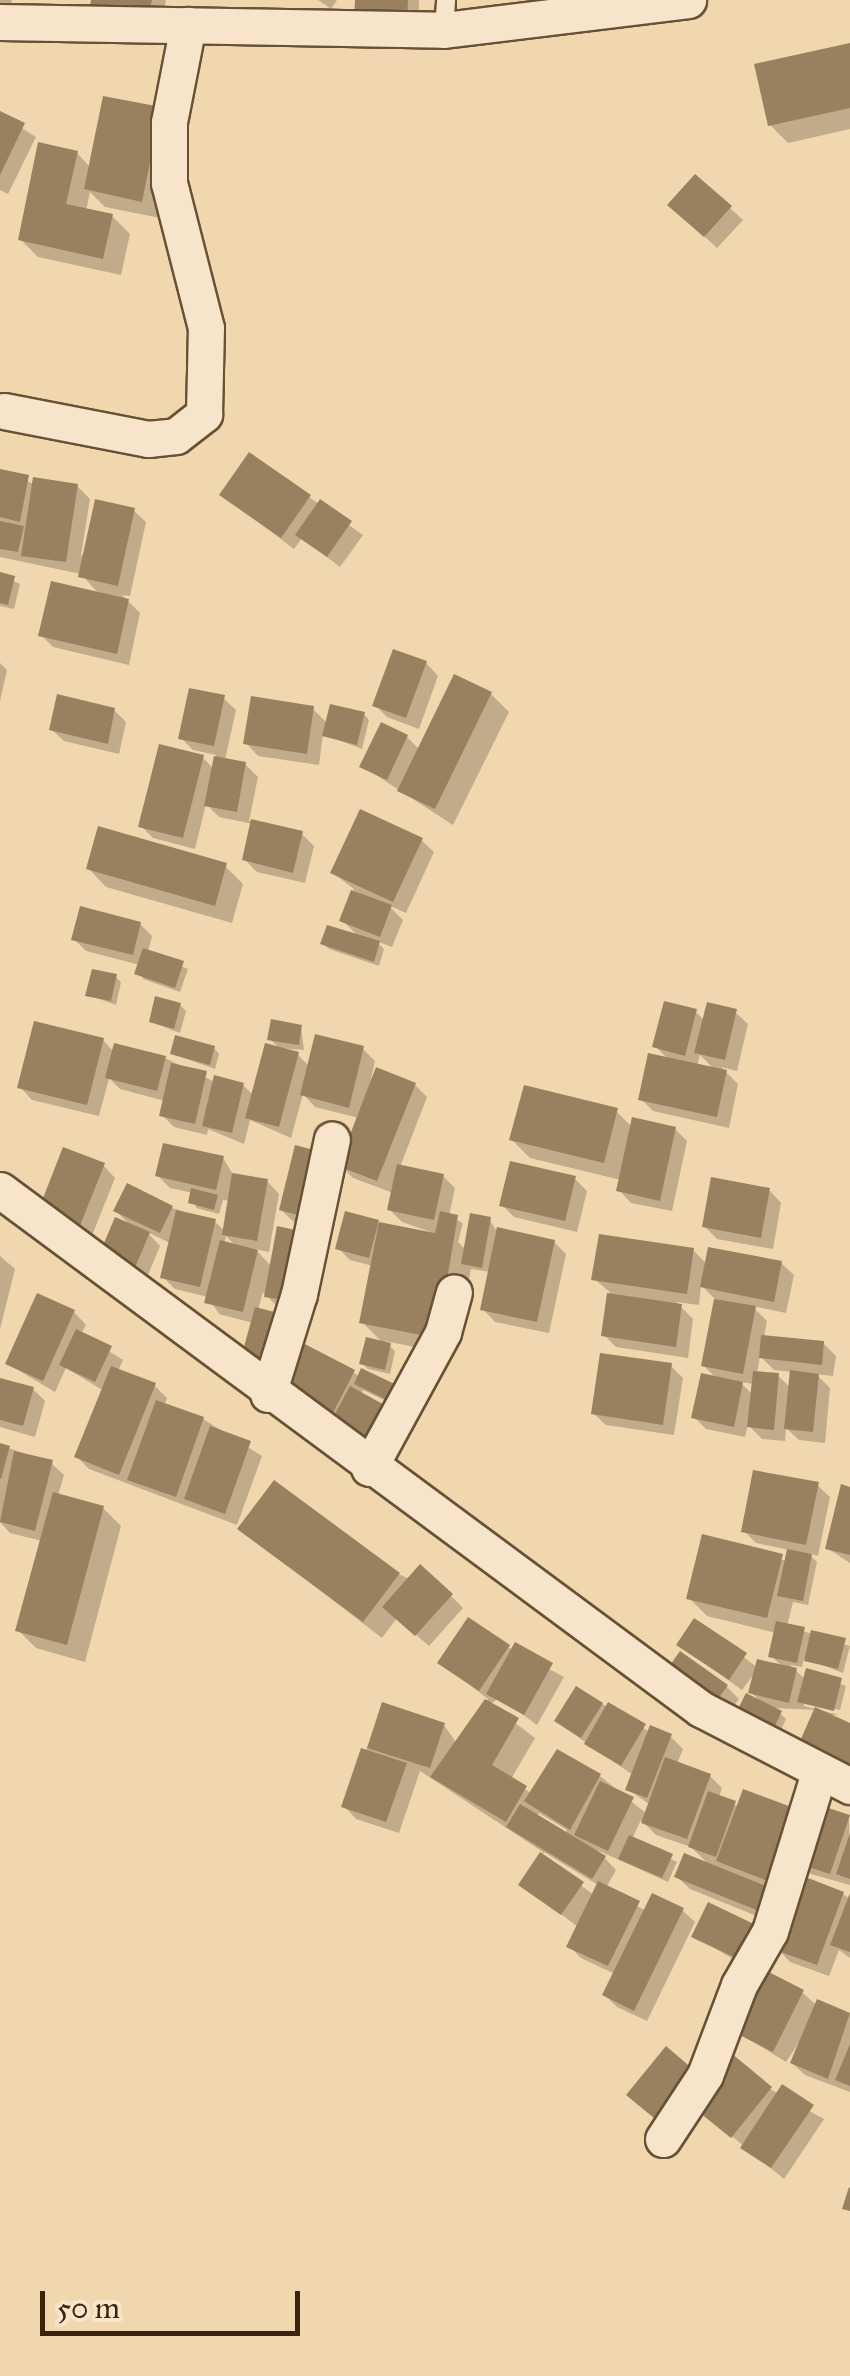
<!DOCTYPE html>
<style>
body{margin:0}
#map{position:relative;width:850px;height:2376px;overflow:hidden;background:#f1d7ad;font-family:"IM FELL Great Primer",serif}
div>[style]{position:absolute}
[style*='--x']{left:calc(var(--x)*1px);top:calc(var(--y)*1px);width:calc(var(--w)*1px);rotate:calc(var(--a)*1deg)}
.shadow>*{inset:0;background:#0003}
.building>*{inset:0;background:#998160}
.roads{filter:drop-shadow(2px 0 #685135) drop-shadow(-2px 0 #685135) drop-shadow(0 2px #685135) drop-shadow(0 -2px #685135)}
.lane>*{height:18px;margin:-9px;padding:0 9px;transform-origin:9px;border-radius:9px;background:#f6e5ca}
.street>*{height:35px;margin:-17.5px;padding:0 17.5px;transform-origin:17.5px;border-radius:17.5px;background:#f6e5ca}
span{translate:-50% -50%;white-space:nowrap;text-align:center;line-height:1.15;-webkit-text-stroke:10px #f6e5ca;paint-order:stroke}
.scale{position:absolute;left:40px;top:2291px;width:260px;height:45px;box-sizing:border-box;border:5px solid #3a240d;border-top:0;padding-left:12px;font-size:30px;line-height:35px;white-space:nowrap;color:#3a240d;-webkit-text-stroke:8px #f6e5ca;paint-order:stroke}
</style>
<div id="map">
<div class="shadow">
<div style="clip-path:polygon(0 0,12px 0,8px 15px,0 13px)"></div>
<div style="clip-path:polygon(93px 0,166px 0,160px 29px)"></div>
<div style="clip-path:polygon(318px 0,337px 0,331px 9px)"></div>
<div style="clip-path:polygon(357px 0,419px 0,418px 35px)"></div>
<div style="clip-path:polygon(850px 46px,850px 129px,788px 143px,770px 125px)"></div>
<div style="clip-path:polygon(0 114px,36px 137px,8px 194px,0 190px)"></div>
<div style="clip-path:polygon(178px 128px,160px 218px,105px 207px,90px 192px,86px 211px,112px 216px,130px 234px,121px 275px,38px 257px,20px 239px,77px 153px,91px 168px)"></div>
<div style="clip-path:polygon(696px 177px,743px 220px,717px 248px,683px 217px)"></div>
<div style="clip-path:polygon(0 471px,34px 484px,77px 486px,90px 499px,81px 556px,133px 510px,146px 522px,130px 596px,122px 595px,140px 613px,129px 665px,53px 647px,41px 635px,99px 594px,81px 574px,0 557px)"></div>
<div style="clip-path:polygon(222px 495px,309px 497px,363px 535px,340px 567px,302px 538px,294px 549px)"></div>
<div style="clip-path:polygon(0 575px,20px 584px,14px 609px,0 606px)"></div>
<div style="clip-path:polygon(0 663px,7px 670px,0 701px)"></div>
<div style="clip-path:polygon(426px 663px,438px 676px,419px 729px,387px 717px,375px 705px)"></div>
<div style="clip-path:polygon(491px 694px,509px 712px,453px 825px,362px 766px,407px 737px,420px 750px)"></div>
<div style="clip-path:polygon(223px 698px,236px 710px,225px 760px,245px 764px,258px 777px,249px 821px,301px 833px,314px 846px,305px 883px,257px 872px,244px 859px,253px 824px,219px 817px,206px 804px,195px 849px,153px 838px,141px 826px,202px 757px,214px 769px,216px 755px,193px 750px,181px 738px)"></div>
<div style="clip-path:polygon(313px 709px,327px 723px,364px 714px,369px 720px,362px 749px,323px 734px,319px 765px,258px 756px,246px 743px)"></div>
<div style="clip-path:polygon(114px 710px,126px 722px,119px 754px,64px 741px,51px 729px)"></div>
<div style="clip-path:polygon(421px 840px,434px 852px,406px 913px,388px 905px,403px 920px,392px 947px,376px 941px,384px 949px,379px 966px,329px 949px,323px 944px,359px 937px,342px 920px,354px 889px,333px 873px)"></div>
<div style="clip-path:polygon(225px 866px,243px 884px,232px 923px,106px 887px,88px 868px)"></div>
<div style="clip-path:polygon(140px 924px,152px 936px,148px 952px,188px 969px,180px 992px,143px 979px,140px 965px,86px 951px,74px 939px)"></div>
<div style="clip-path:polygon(116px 977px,121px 982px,116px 1005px,88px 995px)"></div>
<div style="clip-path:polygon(180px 1005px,186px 1011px,180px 1033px,151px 1022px)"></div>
<div style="clip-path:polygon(evenodd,696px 1012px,705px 1021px,735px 1012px,748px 1024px,737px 1071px,721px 1067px,738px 1084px,729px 1128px,653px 1111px,641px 1099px,669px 1060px,655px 1046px,696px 1012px,700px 1055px,715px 1070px,697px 1066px,700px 1055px)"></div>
<div style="clip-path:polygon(301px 1027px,304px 1050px,279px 1048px,270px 1039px)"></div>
<div style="clip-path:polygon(103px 1040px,114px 1052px,165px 1058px,215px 1082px,243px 1085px,253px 1095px,297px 1054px,310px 1067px,363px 1049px,375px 1061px,371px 1079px,415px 1085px,427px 1097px,400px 1167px,443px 1176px,455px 1188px,449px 1216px,463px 1223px,458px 1242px,466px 1250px,490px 1220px,495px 1229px,554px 1242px,566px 1254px,549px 1333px,495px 1322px,483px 1309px,490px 1272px,471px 1269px,454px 1355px,385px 1341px,395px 1351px,390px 1374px,368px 1369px,362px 1363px,384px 1344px,362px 1322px,373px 1266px,350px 1260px,338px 1248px,377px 1223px,445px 1237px,402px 1222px,390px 1210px,393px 1193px,353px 1178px,341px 1166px,359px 1118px,315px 1107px,303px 1094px,291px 1138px,250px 1120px,244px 1144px,208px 1129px,207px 1135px,174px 1127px,162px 1115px,165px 1101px,120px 1089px,109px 1078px,99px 1116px,32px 1100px,20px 1087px)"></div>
<div style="clip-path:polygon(214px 1048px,219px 1054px,215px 1069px,172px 1054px)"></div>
<div style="clip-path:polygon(616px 1111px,632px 1127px,675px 1129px,687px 1141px,672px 1211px,631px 1203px,619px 1190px,621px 1180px,530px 1158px,512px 1140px)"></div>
<div style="clip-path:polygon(evenodd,223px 1158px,234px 1176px,267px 1181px,279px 1194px,269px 1252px,255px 1249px,272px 1267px,308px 1235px,279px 1308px,263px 1292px,258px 1310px,298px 1343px,353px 1372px,401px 1408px,363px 1390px,361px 1394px,376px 1466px,257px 1366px,253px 1323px,219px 1314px,208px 1297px,175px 1289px,163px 1277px,170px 1243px,147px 1232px,160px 1246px,143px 1287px,111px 1274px,133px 1228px,116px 1211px,172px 1208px,214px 1221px,225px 1231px,230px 1201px,223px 1200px,219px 1214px,196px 1208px,193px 1193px,170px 1188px,158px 1176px,223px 1158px,226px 1236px,237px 1247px,224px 1244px,226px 1236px)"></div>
<div style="clip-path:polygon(103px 1165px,115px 1178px,91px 1238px,53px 1223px)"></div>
<div style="clip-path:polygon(336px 1168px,321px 1229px,294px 1222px,281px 1210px)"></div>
<div style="clip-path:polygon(575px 1179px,587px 1191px,577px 1232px,514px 1217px,502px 1205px)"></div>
<div style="clip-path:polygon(769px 1190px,781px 1203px,773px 1249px,717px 1239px,704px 1226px)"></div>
<div style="clip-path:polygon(evenodd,693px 1250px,707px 1264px,781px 1263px,794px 1275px,786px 1313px,752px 1306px,767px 1321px,764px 1337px,823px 1343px,836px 1356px,833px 1376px,816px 1374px,830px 1388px,825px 1443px,799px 1440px,786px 1428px,785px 1441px,762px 1439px,748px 1425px,745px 1437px,706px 1429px,694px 1417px,716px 1378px,703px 1365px,716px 1300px,701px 1285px,699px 1305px,676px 1302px,693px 1319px,688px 1358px,616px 1347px,604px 1335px,610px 1292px,594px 1279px,693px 1250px,760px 1356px,774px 1370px,792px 1372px,791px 1388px,778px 1376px,757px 1374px,760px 1356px,693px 1250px,740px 1382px,754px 1384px,753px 1395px,740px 1382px)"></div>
<div style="clip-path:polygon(0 1256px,15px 1269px,0 1329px)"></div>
<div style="clip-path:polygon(74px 1312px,86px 1325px,81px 1334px,123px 1360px,118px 1371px,155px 1386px,167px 1398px,164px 1406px,203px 1419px,262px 1456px,237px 1525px,89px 1469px,77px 1457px,104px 1391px,66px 1368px,55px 1392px,8px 1364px)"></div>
<div style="clip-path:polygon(671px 1366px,683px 1378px,674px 1435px,606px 1425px,593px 1413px)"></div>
<div style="clip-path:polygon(0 1380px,33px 1389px,45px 1401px,35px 1437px,0 1427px)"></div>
<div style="clip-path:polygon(0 1445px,51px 1463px,64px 1475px,58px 1496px,103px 1508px,121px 1526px,85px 1662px,36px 1648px,18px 1630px,42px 1541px,10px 1533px,0 1522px)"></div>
<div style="clip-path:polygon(755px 1473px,817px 1485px,830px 1497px,818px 1556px,808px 1553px,817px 1562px,808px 1605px,793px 1602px,787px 1626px,850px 1646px,843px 1673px,804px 1658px,802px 1667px,790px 1665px,806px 1680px,808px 1671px,846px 1686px,840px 1710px,804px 1701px,804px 1706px,839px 1715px,825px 1715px,850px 1726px,850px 1787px,796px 1756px,817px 1710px,775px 1708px,786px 1719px,774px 1745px,734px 1723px,747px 1697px,761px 1702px,751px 1692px,757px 1670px,742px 1690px,679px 1645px,695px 1621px,757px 1667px,783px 1667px,771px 1656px,776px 1633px,707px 1616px,689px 1598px,704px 1537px,787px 1561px,789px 1550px,756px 1543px,744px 1531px)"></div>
<div style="clip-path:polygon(850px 1489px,850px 1563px,827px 1548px)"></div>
<div style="clip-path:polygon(240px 1529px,398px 1574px,451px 1596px,463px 1608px,429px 1646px,397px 1618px,382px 1638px)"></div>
<div style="clip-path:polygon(evenodd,508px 1647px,564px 1677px,537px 1725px,500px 1698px,490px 1704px,535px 1738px,511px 1779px,532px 1794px,600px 1776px,647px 1814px,650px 1805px,628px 1789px,633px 1775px,562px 1726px,577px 1689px,650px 1732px,670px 1736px,683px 1749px,677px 1764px,710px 1776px,722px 1788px,719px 1797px,739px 1807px,849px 1817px,850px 1885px,811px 1874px,802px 1865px,781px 1926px,690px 1889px,677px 1877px,711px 1867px,691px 1847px,656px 1835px,641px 1820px,632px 1839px,677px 1862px,668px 1882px,597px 1850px,616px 1870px,606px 1888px,646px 1911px,682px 1910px,695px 1922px,647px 2021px,617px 2007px,605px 1995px,615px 1974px,581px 1958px,569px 1946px,578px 1927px,521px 1884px,543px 1852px,420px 1771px,399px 1833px,356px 1819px,344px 1806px,384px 1705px,444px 1725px,460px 1748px,488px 1699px,441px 1663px,508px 1647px,539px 1813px,567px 1830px,564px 1834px,537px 1817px,539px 1813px,508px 1647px,544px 1852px,598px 1885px,594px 1895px,542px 1856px,544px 1852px)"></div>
<div style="clip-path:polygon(681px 1683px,727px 1687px,739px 1699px,727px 1715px)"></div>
<div style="clip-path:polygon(843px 1894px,850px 1899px,850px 1958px,839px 1950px,829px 1976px,790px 1962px,778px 1949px)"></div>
<div style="clip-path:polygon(709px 1905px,752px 1970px,694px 1936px)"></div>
<div style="clip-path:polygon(802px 1992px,817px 2006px,850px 2015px,850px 2092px,805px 2075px,792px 2063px,806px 2032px,786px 2062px,729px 2027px)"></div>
<div style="clip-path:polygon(693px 2071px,770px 2089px,824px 2119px,784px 2179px,690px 2102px,668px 2128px,642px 2107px)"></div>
</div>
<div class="building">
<div style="clip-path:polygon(91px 0,152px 0,148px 18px,90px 6px)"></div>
<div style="clip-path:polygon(355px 0,408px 0,407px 24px,354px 22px)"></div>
<div style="clip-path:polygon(850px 43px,850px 108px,768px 126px,754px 64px)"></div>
<div style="clip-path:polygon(103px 96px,161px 107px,142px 202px,84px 189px)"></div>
<div style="clip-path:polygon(0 111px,25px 123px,0 175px)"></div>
<div style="clip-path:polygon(38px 142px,78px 151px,66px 204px,113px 214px,103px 259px,18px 240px)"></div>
<div style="clip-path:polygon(695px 174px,732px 206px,704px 237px,667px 205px)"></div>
<div style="clip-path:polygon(249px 452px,311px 495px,281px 538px,219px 495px)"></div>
<div style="clip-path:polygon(0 469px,29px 475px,20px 522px,0 517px)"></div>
<div style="clip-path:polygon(33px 477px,78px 484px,66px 562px,21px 556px)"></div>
<div style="clip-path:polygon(95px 499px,135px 508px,118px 586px,78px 577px)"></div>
<div style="clip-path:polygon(320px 499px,352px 521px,327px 557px,295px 535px)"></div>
<div style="clip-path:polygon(0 521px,24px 526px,18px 552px,0 549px)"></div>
<div style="clip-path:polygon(0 572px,15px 576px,8px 605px,0 603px)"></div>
<div style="clip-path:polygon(51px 581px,129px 599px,117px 654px,38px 636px)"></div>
<div style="clip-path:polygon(393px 649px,427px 661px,406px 718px,372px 706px)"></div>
<div style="clip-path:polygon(454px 674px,492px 692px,435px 809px,397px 791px)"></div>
<div style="clip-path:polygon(189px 688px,225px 695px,214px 746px,178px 739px)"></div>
<div style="clip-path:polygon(57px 694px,115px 708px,108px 744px,49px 730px)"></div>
<div style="clip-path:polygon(251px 696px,314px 706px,307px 754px,243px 744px)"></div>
<div style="clip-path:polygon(330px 704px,365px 712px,357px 745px,322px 736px)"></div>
<div style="clip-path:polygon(381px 722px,408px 735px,387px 780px,359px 767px)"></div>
<div style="clip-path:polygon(159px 744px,204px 755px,183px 838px,138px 827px)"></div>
<div style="clip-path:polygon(214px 756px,246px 762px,237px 812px,204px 806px)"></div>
<div style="clip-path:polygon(360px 809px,423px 838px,393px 902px,330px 873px)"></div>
<div style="clip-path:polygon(251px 819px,303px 831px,293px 873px,242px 860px)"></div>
<div style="clip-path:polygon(98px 826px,227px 863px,215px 906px,86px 869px)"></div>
<div style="clip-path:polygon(351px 890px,392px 905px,380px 937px,339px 921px)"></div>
<div style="clip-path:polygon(80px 906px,141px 922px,133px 955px,71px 940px)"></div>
<div style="clip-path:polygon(327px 925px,380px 941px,374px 962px,320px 944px)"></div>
<div style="clip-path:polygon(143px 948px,184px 961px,175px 988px,134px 974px)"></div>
<div style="clip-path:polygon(92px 969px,117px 974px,111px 1001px,85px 996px)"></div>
<div style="clip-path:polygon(155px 996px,181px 1003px,174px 1029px,149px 1022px)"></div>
<div style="clip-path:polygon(664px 1001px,697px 1009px,685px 1056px,652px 1047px)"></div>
<div style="clip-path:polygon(707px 1002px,737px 1009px,725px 1060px,694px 1053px)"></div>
<div style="clip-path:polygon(271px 1019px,302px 1025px,299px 1045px,267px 1040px)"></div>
<div style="clip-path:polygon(34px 1021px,104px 1038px,87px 1105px,17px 1088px)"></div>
<div style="clip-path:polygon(315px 1034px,364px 1046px,349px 1108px,300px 1095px)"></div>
<div style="clip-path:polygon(175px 1035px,215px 1046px,210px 1065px,170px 1054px)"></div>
<div style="clip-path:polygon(114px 1043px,166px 1056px,157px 1091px,105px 1078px)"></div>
<div style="clip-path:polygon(265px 1043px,299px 1052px,279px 1127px,245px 1118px)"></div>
<div style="clip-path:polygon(648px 1053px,727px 1070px,717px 1117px,638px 1100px)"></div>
<div style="clip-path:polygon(171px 1063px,207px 1071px,195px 1124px,159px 1116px)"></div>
<div style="clip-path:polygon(376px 1067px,416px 1083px,377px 1181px,338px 1166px)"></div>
<div style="clip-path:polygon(214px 1075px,244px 1083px,232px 1133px,202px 1126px)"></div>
<div style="clip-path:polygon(524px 1085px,618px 1108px,604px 1163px,509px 1140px)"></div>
<div style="clip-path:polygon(632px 1117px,676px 1127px,660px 1201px,616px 1191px)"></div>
<div style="clip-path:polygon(163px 1143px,224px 1156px,216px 1190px,155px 1176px)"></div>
<div style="clip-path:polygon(295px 1145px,325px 1153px,309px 1218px,279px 1210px)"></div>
<div style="clip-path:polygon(63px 1147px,105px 1163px,79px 1228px,38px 1211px)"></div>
<div style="clip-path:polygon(510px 1161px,576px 1176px,565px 1221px,499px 1206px)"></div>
<div style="clip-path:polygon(397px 1164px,444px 1174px,434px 1220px,387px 1210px)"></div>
<div style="clip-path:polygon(232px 1173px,268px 1179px,257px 1241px,222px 1235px)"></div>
<div style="clip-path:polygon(711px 1177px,770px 1188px,761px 1238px,702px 1227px)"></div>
<div style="clip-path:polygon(127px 1183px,173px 1206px,160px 1233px,113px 1211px)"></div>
<div style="clip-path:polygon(191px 1188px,218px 1195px,214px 1210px,188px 1203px)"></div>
<div style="clip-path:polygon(176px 1210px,216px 1219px,200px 1287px,160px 1278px)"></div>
<div style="clip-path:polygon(345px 1211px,379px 1220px,369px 1258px,335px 1249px)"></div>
<div style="clip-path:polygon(440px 1211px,458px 1215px,437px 1338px,359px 1323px,379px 1222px,435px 1233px)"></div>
<div style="clip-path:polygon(470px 1213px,491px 1217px,482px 1268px,461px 1264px)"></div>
<div style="clip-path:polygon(115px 1217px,150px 1232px,131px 1277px,96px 1262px)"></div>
<div style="clip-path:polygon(277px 1226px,309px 1233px,296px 1302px,264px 1297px)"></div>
<div style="clip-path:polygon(497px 1227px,555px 1240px,537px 1322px,480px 1310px)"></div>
<div style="clip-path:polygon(599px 1234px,694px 1248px,687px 1294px,591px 1280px)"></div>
<div style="clip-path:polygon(220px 1240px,258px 1250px,243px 1312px,204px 1303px)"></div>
<div style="clip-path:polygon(708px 1247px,782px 1261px,774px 1302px,700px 1287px)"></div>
<div style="clip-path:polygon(37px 1293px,75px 1310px,43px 1381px,5px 1364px)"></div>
<div style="clip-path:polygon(607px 1293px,682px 1304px,676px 1347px,601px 1336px)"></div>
<div style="clip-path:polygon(714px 1299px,756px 1306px,743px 1374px,701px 1366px)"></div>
<div style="clip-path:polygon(255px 1307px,290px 1316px,276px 1365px,242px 1354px)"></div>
<div style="clip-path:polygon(76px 1329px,112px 1346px,95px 1382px,59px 1365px)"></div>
<div style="clip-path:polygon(761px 1335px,824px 1341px,822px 1365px,759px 1358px)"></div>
<div style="clip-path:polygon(366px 1337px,391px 1343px,385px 1370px,359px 1364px)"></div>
<div style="clip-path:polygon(299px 1341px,355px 1370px,332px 1415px,276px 1386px)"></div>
<div style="clip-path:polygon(600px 1353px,672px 1363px,663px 1425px,591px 1414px)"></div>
<div style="clip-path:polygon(111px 1366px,156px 1383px,119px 1475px,74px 1457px)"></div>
<div style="clip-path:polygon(361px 1368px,403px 1388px,395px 1404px,354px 1384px)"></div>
<div style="clip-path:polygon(790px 1370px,819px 1374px,813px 1432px,784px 1429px)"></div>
<div style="clip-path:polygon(753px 1371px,779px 1373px,774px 1430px,747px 1427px)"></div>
<div style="clip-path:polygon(701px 1373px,743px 1382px,734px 1427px,691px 1418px)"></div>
<div style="clip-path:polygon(0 1378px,34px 1387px,23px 1426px,0 1420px)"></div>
<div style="clip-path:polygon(350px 1386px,390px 1408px,363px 1456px,324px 1434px)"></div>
<div style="clip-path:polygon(156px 1400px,204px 1417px,176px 1497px,127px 1480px)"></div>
<div style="clip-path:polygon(210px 1426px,251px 1441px,225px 1514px,184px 1499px)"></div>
<div style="clip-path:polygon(0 1443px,10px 1446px,1px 1479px,0 1478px)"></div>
<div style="clip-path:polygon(14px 1451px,53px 1460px,35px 1531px,0 1522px)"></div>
<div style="clip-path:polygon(753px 1470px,819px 1482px,806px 1545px,741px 1532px)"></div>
<div style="clip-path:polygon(274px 1480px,400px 1573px,363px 1622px,237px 1529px)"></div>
<div style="clip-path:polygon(841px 1484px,850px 1487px,850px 1555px,825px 1549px)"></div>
<div style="clip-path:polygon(53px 1492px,104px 1506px,67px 1645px,15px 1631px)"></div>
<div style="clip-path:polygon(702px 1534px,783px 1554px,767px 1618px,686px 1599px)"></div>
<div style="clip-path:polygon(787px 1549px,812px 1554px,803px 1601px,777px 1596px)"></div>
<div style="clip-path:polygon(420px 1564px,453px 1594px,415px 1636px,382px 1607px)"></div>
<div style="clip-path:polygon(468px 1617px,510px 1645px,479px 1691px,437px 1663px)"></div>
<div style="clip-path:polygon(694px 1618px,747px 1653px,729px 1680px,676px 1645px)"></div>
<div style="clip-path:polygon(776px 1621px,805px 1627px,797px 1663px,768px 1657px)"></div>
<div style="clip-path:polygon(811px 1630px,846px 1638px,838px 1669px,804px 1661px)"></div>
<div style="clip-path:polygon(515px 1642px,553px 1663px,524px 1715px,486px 1694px)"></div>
<div style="clip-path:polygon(680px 1651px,728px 1685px,714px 1705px,666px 1671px)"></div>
<div style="clip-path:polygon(757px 1659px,797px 1668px,789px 1703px,748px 1693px)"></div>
<div style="clip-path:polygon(806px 1668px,842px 1678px,834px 1711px,797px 1702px)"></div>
<div style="clip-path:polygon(576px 1686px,603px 1703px,581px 1738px,554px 1721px)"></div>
<div style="clip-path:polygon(746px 1693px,782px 1711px,768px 1741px,731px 1723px)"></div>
<div style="clip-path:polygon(485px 1699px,519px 1718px,492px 1765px,527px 1786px,506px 1822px,430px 1777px)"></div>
<div style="clip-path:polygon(382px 1702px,445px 1723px,430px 1768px,367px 1748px)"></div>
<div style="clip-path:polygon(608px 1702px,646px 1724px,621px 1766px,584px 1744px)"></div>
<div style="clip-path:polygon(815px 1707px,850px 1723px,850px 1773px,793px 1757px)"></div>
<div style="clip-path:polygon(650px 1725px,672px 1734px,647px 1798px,625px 1790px)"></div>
<div style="clip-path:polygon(361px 1748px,407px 1763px,386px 1822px,341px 1807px)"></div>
<div style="clip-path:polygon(557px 1749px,601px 1774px,570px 1830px,524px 1801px)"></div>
<div style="clip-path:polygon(665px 1757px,711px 1774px,687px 1839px,641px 1823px)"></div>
<div style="clip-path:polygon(600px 1781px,634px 1797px,608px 1851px,574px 1835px)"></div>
<div style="clip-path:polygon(743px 1789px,805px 1812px,778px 1885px,716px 1861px)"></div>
<div style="clip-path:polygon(708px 1791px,736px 1801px,716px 1857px,688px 1847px)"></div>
<div style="clip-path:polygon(520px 1804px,606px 1856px,592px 1879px,506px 1827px)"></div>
<div style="clip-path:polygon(816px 1804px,850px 1815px,830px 1874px,796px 1863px)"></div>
<div style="clip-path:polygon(850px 1833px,850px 1879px,836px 1874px)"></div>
<div style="clip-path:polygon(629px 1835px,673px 1854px,662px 1878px,618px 1859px)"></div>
<div style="clip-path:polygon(540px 1852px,584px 1882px,561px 1915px,518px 1885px)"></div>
<div style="clip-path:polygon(684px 1853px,778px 1891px,769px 1915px,674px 1877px)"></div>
<div style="clip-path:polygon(803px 1876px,844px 1892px,817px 1965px,775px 1950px)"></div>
<div style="clip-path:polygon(598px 1881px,640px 1901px,608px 1966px,566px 1947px)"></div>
<div style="clip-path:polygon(652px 1893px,684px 1908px,634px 2011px,602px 1995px)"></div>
<div style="clip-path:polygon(850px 1893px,850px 1952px,830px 1945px)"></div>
<div style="clip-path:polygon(708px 1902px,756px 1925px,740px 1960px,691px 1937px)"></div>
<div style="clip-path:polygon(757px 1966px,804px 1990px,773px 2052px,726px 2028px)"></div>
<div style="clip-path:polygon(817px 1999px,850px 2013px,828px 2079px,790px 2063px)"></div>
<div style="clip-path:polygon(850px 2044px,850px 2086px,835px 2080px)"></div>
<div style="clip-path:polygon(666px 2046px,694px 2070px,654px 2118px,626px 2095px)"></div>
<div style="clip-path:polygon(731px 2053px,772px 2087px,731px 2138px,689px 2104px)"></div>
<div style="clip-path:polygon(782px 2084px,814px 2105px,771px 2168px,740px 2148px)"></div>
<div style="clip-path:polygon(849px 2187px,850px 2188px,850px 2211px,842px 2209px)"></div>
</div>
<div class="roads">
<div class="lane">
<div style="--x:444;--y:30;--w:30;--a:-86"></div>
</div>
<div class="street">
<div style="--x:0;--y:22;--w:444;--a:1"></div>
<div style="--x:444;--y:30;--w:246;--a:-7"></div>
<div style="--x:4;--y:411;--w:147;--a:11"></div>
<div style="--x:148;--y:439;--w:28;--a:-6"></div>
<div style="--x:176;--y:436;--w:36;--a:-38"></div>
<div style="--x:204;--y:414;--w:86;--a:-88.7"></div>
<div style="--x:206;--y:328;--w:150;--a:-104.3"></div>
<div style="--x:169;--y:183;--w:61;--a:-90"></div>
<div style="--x:169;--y:122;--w:99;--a:-78.9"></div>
<div style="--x:0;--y:1190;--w:872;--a:36.52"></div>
<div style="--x:701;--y:1709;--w:168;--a:27.3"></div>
<div style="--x:268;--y:1394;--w:105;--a:-72.8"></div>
<div style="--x:299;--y:1294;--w:158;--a:-78"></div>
<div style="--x:369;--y:1468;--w:155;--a:-61.4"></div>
<div style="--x:443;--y:1332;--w:41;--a:-74.6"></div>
<div style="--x:663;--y:2139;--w:77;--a:-56.7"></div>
<div style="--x:705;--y:2075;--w:96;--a:-69.3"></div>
<div style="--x:739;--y:1985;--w:62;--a:-60.1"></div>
<div style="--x:770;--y:1931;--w:165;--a:-72.8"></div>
</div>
</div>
<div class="scale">50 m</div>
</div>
